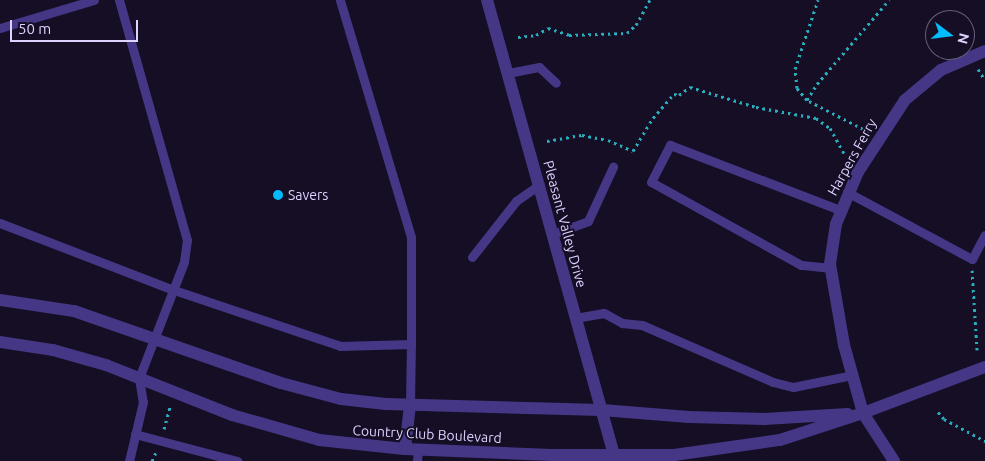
<!DOCTYPE html>
<style>
body{margin:0}
#map{position:relative;width:985px;height:461px;overflow:hidden;background:#150e25;font-family:Ubuntu,sans-serif}
div>[style]{position:absolute}
[style*='--x']{left:calc(var(--x)*1px);top:calc(var(--y)*1px);width:calc(var(--w)*1px);rotate:calc(var(--a)*1deg)}
.path>*{height:3px;margin-top:-1.5px;transform-origin:0;background:repeating-linear-gradient(90deg,#29adbc 0 2.5px,transparent 0 6.5px)}
.service>*{height:9px;margin:-4.5px;padding:0 4.5px;transform-origin:4.5px;border-radius:4.5px;background:#463786}
.minor>*{height:12px;margin:-6px;padding:0 6px;transform-origin:6px;border-radius:6px;background:#463786}
.tertiary>*{height:12px;margin:-6px;padding:0 6px;transform-origin:6px;border-radius:6px;background:#463786}
.dots>*{width:14px;height:14px;translate:-50% -50%;box-sizing:border-box;border:2px solid #150e25;border-radius:50%}
span{translate:-50% -50%;white-space:nowrap;text-align:center;line-height:1.15;-webkit-text-stroke:4px #150e25;paint-order:stroke}
.street-label{font-size:14px;color:#ded2ff}
.poi-label{font-size:14px;color:#ded2ff}
.left{translate:0 -50%;text-align:left}
.north{position:absolute;left:925px;top:10px;width:50px;height:50px;box-sizing:border-box;background:#150e25;border:1px solid #655c7c;border-radius:50%;rotate:105deg;font-size:14px;font-weight:700;line-height:20px;text-align:center;color:#ded2ff}
.north::after{content:'';display:block;margin:auto;width:18px;height:22px;background:#00bbfd;clip-path:polygon(50% 0,100% 100%,50% 72%,0 100%)}
.scale{position:absolute;left:10px;top:20px;width:128px;height:22px;box-sizing:border-box;border:2px solid #ded2ff;border-top:0;padding-left:6px;font-size:15px;line-height:18px;white-space:nowrap;color:#ded2ff;-webkit-text-stroke:4px #150e25;paint-order:stroke}
</style>
<div id="map">
<div class="path">
<div style="--x:518;--y:37;--w:18;--a:-6"></div>
<div style="--x:536;--y:35;--w:14;--a:-30"></div>
<div style="--x:548;--y:28;--w:22;--a:18"></div>
<div style="--x:569;--y:35;--w:58;--a:-2"></div>
<div style="--x:627;--y:33;--w:12;--a:-42"></div>
<div style="--x:636;--y:25;--w:29;--a:-61"></div>
<div style="--x:978;--y:69;--w:13;--a:58"></div>
<div style="--x:807;--y:100;--w:16;--a:-130"></div>
<div style="--x:797;--y:88;--w:19;--a:-96"></div>
<div style="--x:795;--y:69;--w:73;--a:-71.6"></div>
<div style="--x:869;--y:132;--w:70;--a:-152.7"></div>
<div style="--x:807;--y:100;--w:19;--a:-58"></div>
<div style="--x:817;--y:84;--w:111;--a:-49.4"></div>
<div style="--x:547;--y:141;--w:36;--a:-10"></div>
<div style="--x:582;--y:135;--w:26;--a:11"></div>
<div style="--x:608;--y:140;--w:27;--a:24"></div>
<div style="--x:633;--y:151;--w:39;--a:-59"></div>
<div style="--x:653;--y:118;--w:32;--a:-49"></div>
<div style="--x:674;--y:94;--w:5;--a:11"></div>
<div style="--x:679;--y:95;--w:14;--a:-36"></div>
<div style="--x:690;--y:87;--w:69;--a:16.9"></div>
<div style="--x:756;--y:107;--w:61;--a:10.4"></div>
<div style="--x:816;--y:118;--w:17;--a:36"></div>
<div style="--x:830;--y:128;--w:31;--a:61"></div>
<div style="--x:972;--y:270;--w:80;--a:86.4"></div>
<div style="--x:938;--y:412;--w:9;--a:49"></div>
<div style="--x:944;--y:419;--w:47;--a:28.2"></div>
<div style="--x:164;--y:429;--w:24;--a:-75"></div>
<div style="--x:152;--y:461;--w:10;--a:-66"></div>
</div>
<div class="service">
<div style="--x:119;--y:0;--w:249;--a:74.2"></div>
<div style="--x:187;--y:240;--w:22;--a:98"></div>
<div style="--x:184;--y:262;--w:124;--a:111.2"></div>
<div style="--x:139;--y:378;--w:24;--a:81"></div>
<div style="--x:143;--y:402;--w:61;--a:103.3"></div>
<div style="--x:0;--y:28;--w:98;--a:-16.6"></div>
<div style="--x:508;--y:73;--w:32;--a:-11"></div>
<div style="--x:539;--y:67;--w:23;--a:43"></div>
<div style="--x:847;--y:192;--w:142;--a:28.2"></div>
<div style="--x:972;--y:259;--w:27;--a:-62"></div>
<div style="--x:0;--y:223;--w:186;--a:21.1"></div>
<div style="--x:174;--y:290;--w:175;--a:18.6"></div>
<div style="--x:340;--y:346;--w:71;--a:-1.6"></div>
<div style="--x:411;--y:344;--w:107;--a:-90"></div>
<div style="--x:411;--y:237;--w:247;--a:-106.7"></div>
<div style="--x:553;--y:234;--w:37;--a:-20"></div>
<div style="--x:588;--y:221;--w:60;--a:-65.2"></div>
<div style="--x:472;--y:257;--w:71;--a:-51.8"></div>
<div style="--x:516;--y:201;--w:29;--a:-35"></div>
<div style="--x:831;--y:268;--w:30;--a:-174"></div>
<div style="--x:801;--y:265;--w:171;--a:-151"></div>
<div style="--x:651;--y:182;--w:42;--a:-62.8"></div>
<div style="--x:670;--y:145;--w:182;--a:20.9"></div>
<div style="--x:575;--y:318;--w:29;--a:-10"></div>
<div style="--x:604;--y:313;--w:21;--a:29"></div>
<div style="--x:622;--y:323;--w:20;--a:6"></div>
<div style="--x:642;--y:325;--w:143;--a:23.5"></div>
<div style="--x:773;--y:382;--w:21;--a:14"></div>
<div style="--x:793;--y:387;--w:60;--a:-11.5"></div>
<div style="--x:410;--y:405;--w:61;--a:-89.1"></div>
<div style="--x:135;--y:434;--w:106;--a:14.8"></div>
<div style="--x:417;--y:461;--w:12;--a:-85"></div>
</div>
<div class="minor">
<div style="--x:487;--y:0;--w:479;--a:74.4"></div>
<div style="--x:405;--y:449;--w:44;--a:-83.5"></div>
<div style="--x:894;--y:461;--w:57;--a:-122.9"></div>
<div style="--x:863;--y:413;--w:71;--a:-105.6"></div>
<div style="--x:844;--y:345;--w:82;--a:-99.8"></div>
<div style="--x:830;--y:264;--w:40;--a:-81.5"></div>
<div style="--x:836;--y:224;--w:56;--a:-67.1"></div>
<div style="--x:858;--y:172;--w:86;--a:-56.9"></div>
<div style="--x:905;--y:100;--w:47;--a:-39.8"></div>
<div style="--x:941;--y:70;--w:48;--a:-23.4"></div>
</div>
<div class="tertiary">
<div style="--x:0;--y:300;--w:75;--a:8.5"></div>
<div style="--x:74;--y:311;--w:219;--a:19.2"></div>
<div style="--x:281;--y:383;--w:62;--a:14.9"></div>
<div style="--x:341;--y:399;--w:45;--a:6.3"></div>
<div style="--x:386;--y:404;--w:216;--a:1.6"></div>
<div style="--x:602;--y:410;--w:87;--a:4.6"></div>
<div style="--x:689;--y:417;--w:75;--a:1.5"></div>
<div style="--x:764;--y:419;--w:84;--a:-3.4"></div>
<div style="--x:0;--y:342;--w:54;--a:8.6"></div>
<div style="--x:53;--y:350;--w:55;--a:15.8"></div>
<div style="--x:106;--y:365;--w:136;--a:21.6"></div>
<div style="--x:232;--y:415;--w:91;--a:16"></div>
<div style="--x:319;--y:440;--w:86;--a:6"></div>
<div style="--x:405;--y:449;--w:147;--a:2.3"></div>
<div style="--x:552;--y:455;--w:122;--a:0"></div>
<div style="--x:674;--y:455;--w:107;--a:-8.1"></div>
<div style="--x:780;--y:440;--w:87;--a:-18"></div>
<div style="--x:863;--y:413;--w:130;--a:-20.7"></div>
</div>
<div class="dots">
<div style="left:278px;top:195px;background:#00bbfd"></div>
</div>
<div class="street-label">
<span style="left:852px;top:157px;rotate:-61deg">Harpers Ferry</span>
<span style="left:565px;top:224px;rotate:75deg">Pleasant Valley Drive</span>
<span style="left:427px;top:434px;rotate:3deg">Country Club Boulevard</span>
</div>
<div class="poi-label">
<span class="left" style="left:288px;top:195px">Savers</span>
</div>
<div class="north">N</div>
<div class="scale">50 m</div>
</div>
